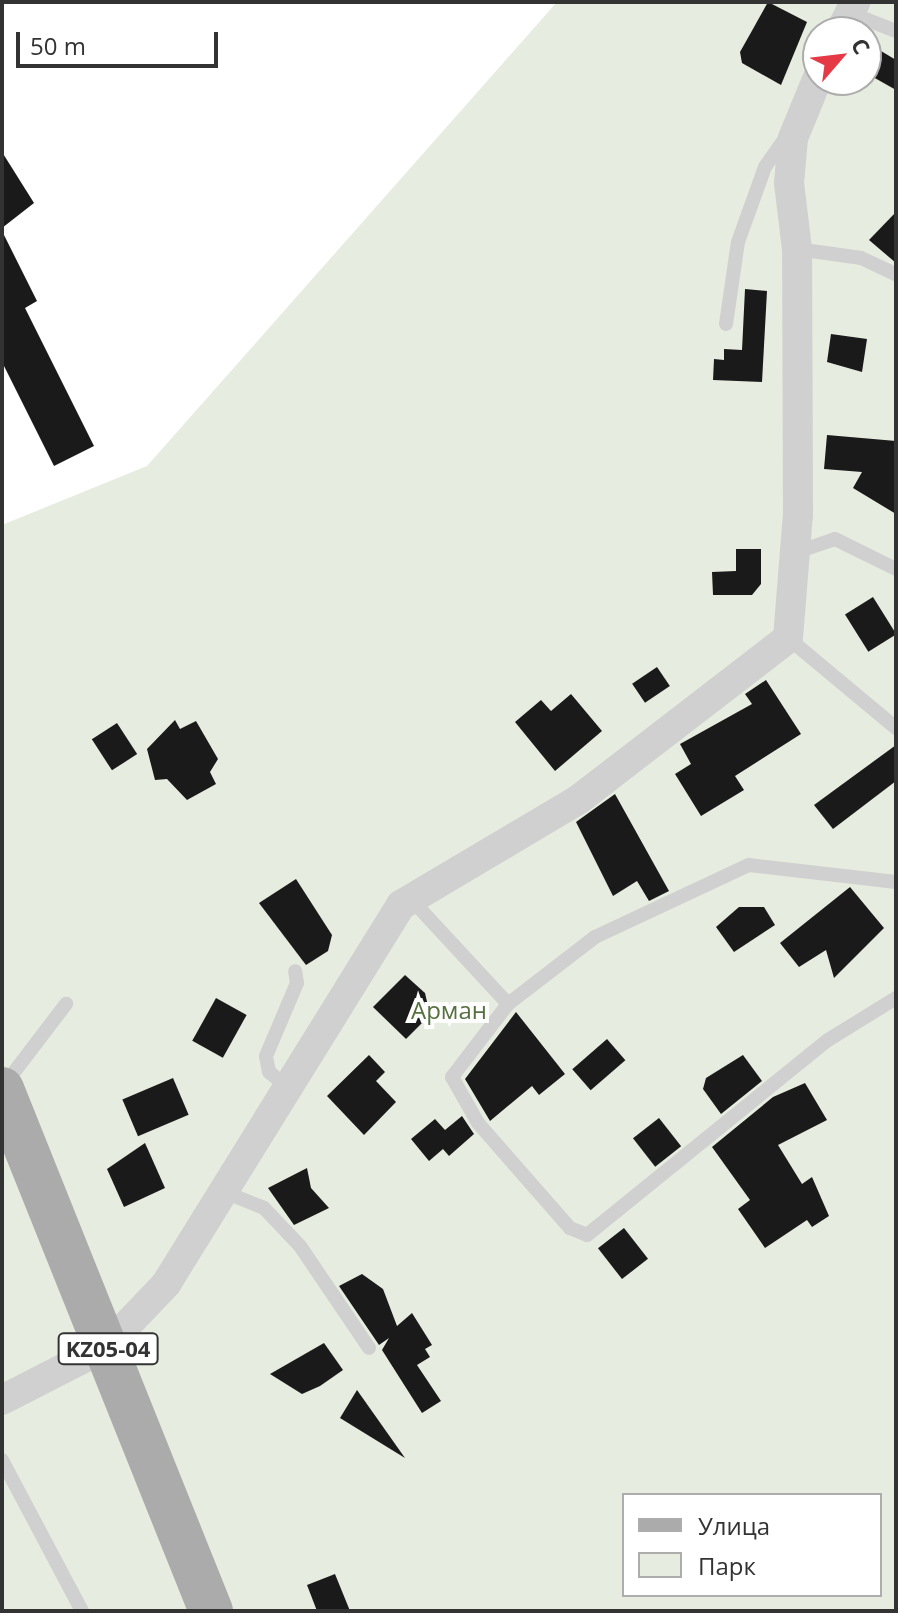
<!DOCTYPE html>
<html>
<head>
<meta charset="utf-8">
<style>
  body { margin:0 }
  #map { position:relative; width:898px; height:1613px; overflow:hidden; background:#fff; font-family:"Open Sans",sans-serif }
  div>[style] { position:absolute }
  .green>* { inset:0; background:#e6ecdf }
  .building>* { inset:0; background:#1a1a1a; transform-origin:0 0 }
  .service>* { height:14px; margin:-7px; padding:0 7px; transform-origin:7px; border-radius:7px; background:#d0d0d0 }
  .minor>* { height:30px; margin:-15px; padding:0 15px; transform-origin:15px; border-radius:15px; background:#d0d0d0 }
  .primary>* { height:44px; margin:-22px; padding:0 22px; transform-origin:22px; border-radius:22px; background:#ababab }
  span { translate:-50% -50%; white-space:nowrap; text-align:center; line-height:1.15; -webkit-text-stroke:8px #fff; paint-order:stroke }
  .shield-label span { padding:2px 6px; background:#fff; border:2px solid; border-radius:6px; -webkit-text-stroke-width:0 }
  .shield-label { font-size:22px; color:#333; font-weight:700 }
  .park-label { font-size:24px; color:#56703f }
  .frame { position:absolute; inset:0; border:4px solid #333; pointer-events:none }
  .legend { position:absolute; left:622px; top:1493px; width:260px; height:104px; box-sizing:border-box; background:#fff; border:2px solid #adadad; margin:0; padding:10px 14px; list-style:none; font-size:24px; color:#333 }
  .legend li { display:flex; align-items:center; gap:16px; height:40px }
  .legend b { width:40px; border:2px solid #adadad }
  .north { position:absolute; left:802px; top:16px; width:80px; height:80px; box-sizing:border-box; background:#fff; border:2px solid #adadad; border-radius:50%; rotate:62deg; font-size:22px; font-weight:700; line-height:32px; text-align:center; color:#333 }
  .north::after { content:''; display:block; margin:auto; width:28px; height:36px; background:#e63946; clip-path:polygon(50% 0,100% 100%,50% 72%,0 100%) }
  .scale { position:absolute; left:16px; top:32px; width:202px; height:36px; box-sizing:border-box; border:4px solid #333; border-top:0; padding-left:10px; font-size:24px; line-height:28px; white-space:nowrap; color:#333; -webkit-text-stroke:6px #fff; paint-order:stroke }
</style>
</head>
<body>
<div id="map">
  <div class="green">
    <div style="clip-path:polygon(evenodd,557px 2px,896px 2px,896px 1611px,2px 1611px,2px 525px,147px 466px,557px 2px,818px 32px,866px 32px,866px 80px,818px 80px,818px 32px,557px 2px,624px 1495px,880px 1495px,880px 1595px,624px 1595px,624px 1495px)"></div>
  </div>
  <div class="building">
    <div style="clip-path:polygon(768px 2px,807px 22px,781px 85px,742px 63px,740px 52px)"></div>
    <div style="clip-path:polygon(876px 48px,896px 60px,896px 90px,866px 73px)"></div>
    <div style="clip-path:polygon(2px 152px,34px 203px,2px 228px)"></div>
    <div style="clip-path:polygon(896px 212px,896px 263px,869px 240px)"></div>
    <div style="clip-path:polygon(2px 231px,37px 301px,25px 308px,94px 446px,54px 466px,2px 362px)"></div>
    <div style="clip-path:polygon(745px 289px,767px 291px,762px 382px,713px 380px,714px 359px,724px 360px,724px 349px,742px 350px)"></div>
    <div style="clip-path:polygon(831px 334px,867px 339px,862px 372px,827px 362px)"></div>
    <div style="clip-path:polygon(827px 435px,896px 441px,896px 514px,853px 488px,862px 472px,824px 469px)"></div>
    <div style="clip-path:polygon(736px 549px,761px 549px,761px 584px,752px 595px,713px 595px,712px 572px,736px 571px)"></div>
    <div style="left:873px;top:597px;width:44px;height:33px;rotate:58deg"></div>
    <div style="left:657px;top:667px;width:23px;height:30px;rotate:56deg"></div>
    <div style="clip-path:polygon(766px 680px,801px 734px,735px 776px,744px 790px,701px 816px,675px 774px,691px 764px,680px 744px,752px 704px,745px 694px)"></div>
    <div style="clip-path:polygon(571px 694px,602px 731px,555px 771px,515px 722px,541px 700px,551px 711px)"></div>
    <div style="clip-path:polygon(175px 720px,180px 729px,196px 721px,218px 759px,210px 772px,216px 784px,187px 800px,167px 779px,155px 780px,147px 749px)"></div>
    <div style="left:117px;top:723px;width:37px;height:30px;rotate:57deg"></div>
    <div style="clip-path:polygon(896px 745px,896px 781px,833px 829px,814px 805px)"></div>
    <div style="clip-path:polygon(615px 794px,669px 891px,649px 901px,637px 881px,613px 896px,576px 822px)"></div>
    <div style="clip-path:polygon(296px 879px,332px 935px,328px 951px,306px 965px,259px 903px)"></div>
    <div style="clip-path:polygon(850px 887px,884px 928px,834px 978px,826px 950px,799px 967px,780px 943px)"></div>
    <div style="clip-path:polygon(739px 907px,764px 907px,775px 925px,734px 952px,716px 927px)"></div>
    <div style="clip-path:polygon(405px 975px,425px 993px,430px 1015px,406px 1039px,373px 1007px)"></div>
    <div style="left:216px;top:998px;width:35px;height:49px;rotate:29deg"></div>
    <div style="clip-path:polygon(516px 1012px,565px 1074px,539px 1095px,532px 1086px,490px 1121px,465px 1079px)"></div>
    <div style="left:607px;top:1039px;width:28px;height:46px;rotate:49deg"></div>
    <div style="clip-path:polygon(369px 1055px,385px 1072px,376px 1081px,396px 1102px,364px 1135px,327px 1096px)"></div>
    <div style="clip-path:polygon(743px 1055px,762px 1081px,721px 1114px,703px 1089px,706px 1078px)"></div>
    <div style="left:173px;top:1078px;width:40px;height:55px;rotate:67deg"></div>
    <div style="clip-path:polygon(805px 1083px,827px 1120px,778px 1145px,802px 1184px,812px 1177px,829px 1216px,812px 1227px,807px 1220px,765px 1248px,738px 1209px,750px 1200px,712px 1147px,773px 1097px)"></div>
    <div style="clip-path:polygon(462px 1116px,474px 1134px,449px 1156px,443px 1149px,429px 1161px,411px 1139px,435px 1119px,445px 1130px)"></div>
    <div style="left:659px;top:1118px;width:36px;height:33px;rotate:52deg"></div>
    <div style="clip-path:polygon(145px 1143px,165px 1188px,124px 1207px,107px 1169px)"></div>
    <div style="clip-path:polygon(307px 1168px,311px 1188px,329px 1208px,294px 1225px,268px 1188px)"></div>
    <div style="left:624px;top:1228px;width:39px;height:33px;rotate:52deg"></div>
    <div style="clip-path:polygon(362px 1274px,383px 1289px,397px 1326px,412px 1313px,432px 1345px,425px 1349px,430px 1357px,417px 1365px,441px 1401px,422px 1413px,382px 1350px,389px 1338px,379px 1345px,339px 1286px)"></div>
    <div style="clip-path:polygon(324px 1343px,343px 1370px,320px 1386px,302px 1394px,270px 1374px)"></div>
    <div style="clip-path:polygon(357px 1390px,405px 1458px,340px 1418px)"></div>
    <div style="clip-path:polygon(335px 1574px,350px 1611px,317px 1611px,307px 1585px)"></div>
  </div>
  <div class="service">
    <div style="left:850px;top:13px;width:49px;rotate:21.4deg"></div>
    <div style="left:797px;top:249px;width:65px;rotate:8deg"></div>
    <div style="left:861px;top:258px;width:38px;rotate:25deg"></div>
    <div style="left:726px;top:324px;width:83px;rotate:-81.7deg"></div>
    <div style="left:738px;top:242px;width:80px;rotate:-70.2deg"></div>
    <div style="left:765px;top:167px;width:40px;rotate:-55.1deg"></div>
    <div style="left:797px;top:552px;width:40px;rotate:-18.9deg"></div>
    <div style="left:835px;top:539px;width:68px;rotate:26.2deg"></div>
    <div style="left:788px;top:638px;width:141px;rotate:39.8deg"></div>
    <div style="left:410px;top:898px;width:144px;rotate:47.2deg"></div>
    <div style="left:508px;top:1004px;width:110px;rotate:-37.6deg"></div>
    <div style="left:595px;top:937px;width:170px;rotate:-25.1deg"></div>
    <div style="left:749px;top:865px;width:148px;rotate:6.6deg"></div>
    <div style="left:508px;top:1004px;width:92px;rotate:127.5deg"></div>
    <div style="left:452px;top:1077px;width:53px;rotate:60.5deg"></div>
    <div style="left:478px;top:1123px;width:140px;rotate:48.8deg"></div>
    <div style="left:570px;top:1228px;width:18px;rotate:22deg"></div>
    <div style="left:587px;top:1235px;width:310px;rotate:-39deg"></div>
    <div style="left:828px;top:1040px;width:80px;rotate:-31.7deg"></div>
    <div style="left:5px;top:1084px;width:101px;rotate:-52.7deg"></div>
    <div style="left:287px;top:1087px;width:23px;rotate:-140deg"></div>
    <div style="left:269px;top:1072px;width:16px;rotate:-101deg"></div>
    <div style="left:266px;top:1056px;width:79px;rotate:-67deg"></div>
    <div style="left:297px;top:983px;width:12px;rotate:-99deg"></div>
    <div style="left:222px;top:1191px;width:45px;rotate:22deg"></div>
    <div style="left:264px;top:1208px;width:52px;rotate:46.5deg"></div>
    <div style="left:300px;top:1246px;width:123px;rotate:55.9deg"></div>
    <div style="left:2px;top:1460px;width:171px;rotate:62.1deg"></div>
  </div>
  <div class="minor">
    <div style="left:840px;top:32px;width:34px;rotate:-63deg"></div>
    <div style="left:2px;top:1400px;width:118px;rotate:-27.2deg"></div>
    <div style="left:107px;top:1346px;width:86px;rotate:-46.4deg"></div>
    <div style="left:166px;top:1284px;width:446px;rotate:-58.2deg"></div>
    <div style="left:401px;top:905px;width:206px;rotate:-30.7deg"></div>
    <div style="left:578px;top:800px;width:265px;rotate:-37.6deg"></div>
    <div style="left:788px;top:638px;width:123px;rotate:-85.4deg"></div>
    <div style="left:798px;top:515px;width:266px;rotate:-90.2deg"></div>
    <div style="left:797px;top:249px;width:66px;rotate:-96.9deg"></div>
    <div style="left:789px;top:183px;width:45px;rotate:-84.9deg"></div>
    <div style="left:793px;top:138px;width:66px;rotate:-67.7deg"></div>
  </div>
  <div class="primary">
    <div style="left:2px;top:1089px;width:562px;rotate:68.18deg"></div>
  </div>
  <div class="shield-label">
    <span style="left:108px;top:1349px">KZ05-04</span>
  </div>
  <div class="park-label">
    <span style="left:449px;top:1010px">Арман</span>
  </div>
  <div class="frame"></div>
  <ul class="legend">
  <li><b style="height:10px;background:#ababab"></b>Улица</li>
  <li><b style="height:22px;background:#e6ecdf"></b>Парк</li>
  </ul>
  <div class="north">С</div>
  <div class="scale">50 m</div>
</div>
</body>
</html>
